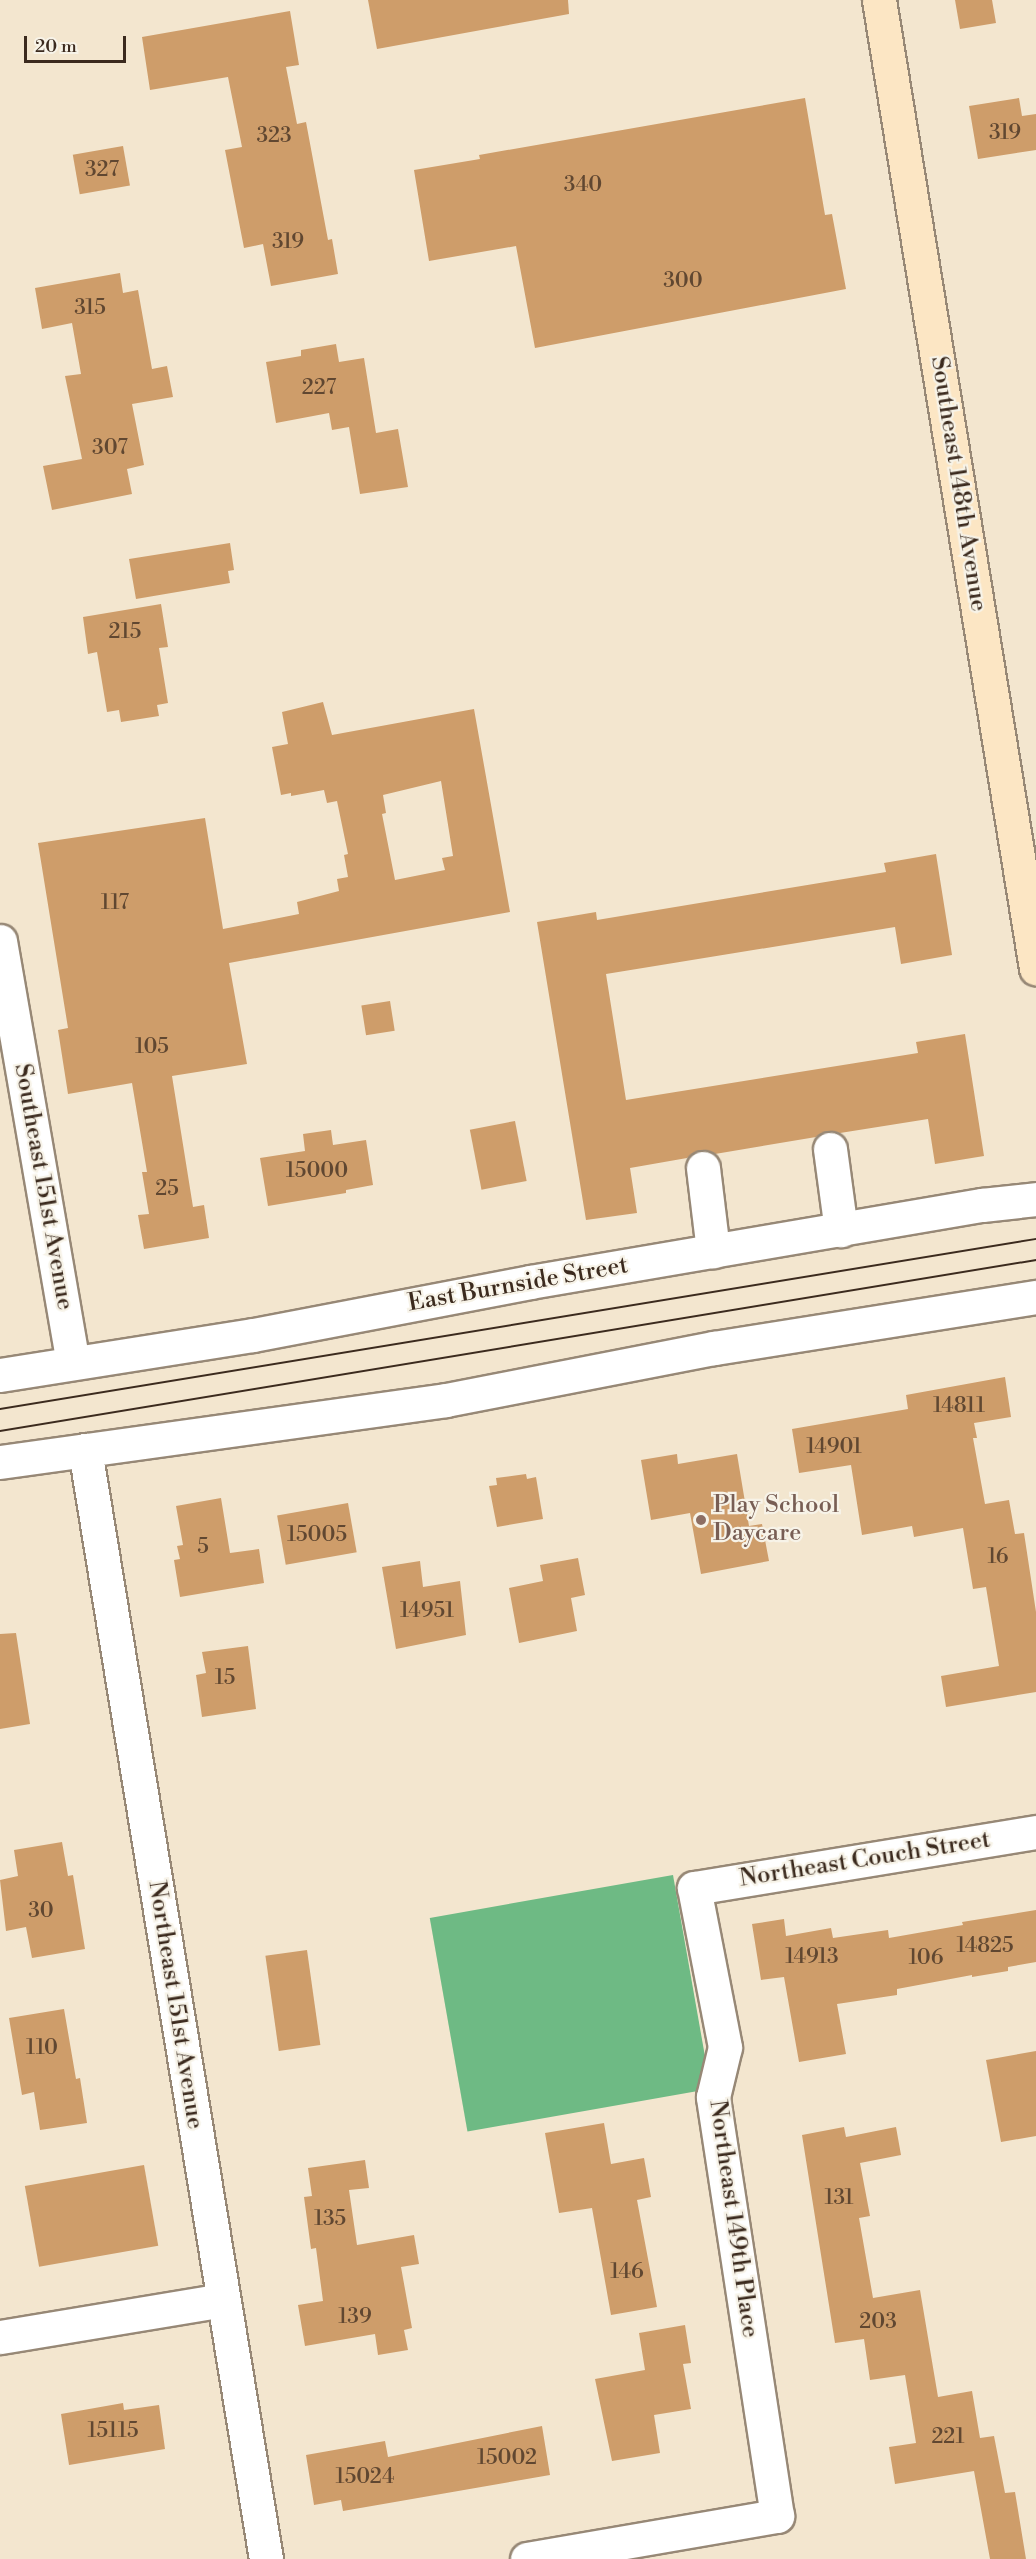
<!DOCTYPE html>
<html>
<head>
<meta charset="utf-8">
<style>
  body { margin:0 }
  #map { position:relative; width:1036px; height:2559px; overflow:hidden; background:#f3e6cf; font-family:"Libre Bodoni",serif }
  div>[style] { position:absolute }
  .forest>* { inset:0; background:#6eba84; transform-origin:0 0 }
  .building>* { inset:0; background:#ce9d6a; transform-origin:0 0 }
  .roads { filter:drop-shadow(2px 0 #978876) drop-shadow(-2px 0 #978876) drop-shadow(0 2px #978876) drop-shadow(0 -2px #978876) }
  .minor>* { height:33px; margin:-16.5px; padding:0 16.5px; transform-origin:16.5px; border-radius:16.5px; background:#fff }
  .tertiary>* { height:33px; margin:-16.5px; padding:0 16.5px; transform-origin:16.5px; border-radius:16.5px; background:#fff }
  .secondary>* { height:33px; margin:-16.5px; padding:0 16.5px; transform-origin:16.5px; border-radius:16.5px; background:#fce6c4 }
  .tram>* { height:1.5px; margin:-0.75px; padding:0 0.75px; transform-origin:0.75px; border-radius:0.75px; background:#3b2a1e }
  .dots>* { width:16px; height:16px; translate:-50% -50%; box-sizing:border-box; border:3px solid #f7f3e8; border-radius:50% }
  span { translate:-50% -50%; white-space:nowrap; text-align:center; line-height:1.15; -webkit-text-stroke:4.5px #f7f3e8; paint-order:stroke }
  .number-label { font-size:21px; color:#604731 }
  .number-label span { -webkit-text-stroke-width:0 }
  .street-label { font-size:24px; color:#3b2a1e }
  .education-label { font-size:24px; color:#785e54 }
  .left { translate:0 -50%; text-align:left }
  .scale { position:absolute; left:24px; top:36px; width:102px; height:27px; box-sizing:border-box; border:3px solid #3b2a1e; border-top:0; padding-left:8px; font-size:18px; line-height:21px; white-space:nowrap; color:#3b2a1e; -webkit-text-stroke:4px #f7f3e8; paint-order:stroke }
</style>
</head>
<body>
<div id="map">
  <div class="forest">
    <div style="left:673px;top:1875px;width:217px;height:247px;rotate:80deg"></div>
  </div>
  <div class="building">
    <div style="clip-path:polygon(368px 0,568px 0,569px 14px,377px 49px)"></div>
    <div style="clip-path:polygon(955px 0,992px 0,996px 23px,960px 29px)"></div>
    <div style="clip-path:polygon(290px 11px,299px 65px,286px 67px,297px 124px,306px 122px,328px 240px,332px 239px,338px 274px,271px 286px,263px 244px,244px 248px,225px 150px,242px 147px,228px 77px,150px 90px,142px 37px)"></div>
    <div style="clip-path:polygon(805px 98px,825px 215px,832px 214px,846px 289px,535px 348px,516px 246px,429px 261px,414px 170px,480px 159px,479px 155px)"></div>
    <div style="clip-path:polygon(1019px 98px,1022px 116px,1036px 114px,1036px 150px,978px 159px,969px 106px)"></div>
    <div style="left:123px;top:146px;width:40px;height:51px;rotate:80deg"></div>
    <div style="clip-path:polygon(120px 273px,123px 293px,138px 290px,152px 369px,167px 366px,173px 397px,132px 404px,144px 465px,127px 469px,132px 494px,52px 510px,43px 466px,82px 459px,65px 376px,81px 374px,72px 323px,42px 329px,35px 288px)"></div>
    <div style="clip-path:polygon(336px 344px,339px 362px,364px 358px,376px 433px,398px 429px,408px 487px,360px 494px,349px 427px,332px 430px,329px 413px,276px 423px,266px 362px,301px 356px,301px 350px)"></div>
    <div style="clip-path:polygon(230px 543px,234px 570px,228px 571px,230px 583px,136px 599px,129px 559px)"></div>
    <div style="clip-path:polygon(161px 604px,168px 647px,159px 648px,168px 703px,157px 705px,159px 716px,121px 722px,119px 710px,107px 712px,97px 652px,88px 654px,83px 617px)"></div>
    <div style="clip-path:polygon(evenodd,323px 702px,332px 735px,474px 709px,510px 912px,229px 963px,247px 1064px,172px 1076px,193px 1207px,204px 1205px,209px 1238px,144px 1249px,138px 1215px,149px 1214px,142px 1172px,147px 1172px,132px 1083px,68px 1094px,58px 1030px,68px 1028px,38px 843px,205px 818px,223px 929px,299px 914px,297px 902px,339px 891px,337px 879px,348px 877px,344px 855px,348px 854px,337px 801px,327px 803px,324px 790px,291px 796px,291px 793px,281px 795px,272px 747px,288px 744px,282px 712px,323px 702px,441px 781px,453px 856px,442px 858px,445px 870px,395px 880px,382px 814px,386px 813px,383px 795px,441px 781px)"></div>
    <div style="clip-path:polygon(936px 854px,952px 955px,901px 964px,895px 927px,606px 974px,626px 1100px,918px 1053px,916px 1042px,965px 1034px,984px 1156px,935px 1164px,928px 1119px,840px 1133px,827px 1131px,816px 1137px,715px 1154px,700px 1150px,687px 1158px,630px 1168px,637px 1213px,586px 1220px,537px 922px,596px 912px,597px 920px,886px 872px,884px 863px)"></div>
    <div style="left:390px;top:1001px;width:30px;height:29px;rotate:81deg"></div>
    <div style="left:515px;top:1121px;width:61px;height:46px;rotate:79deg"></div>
    <div style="clip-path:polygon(331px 1130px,333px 1145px,366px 1140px,373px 1185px,346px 1190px,346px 1193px,268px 1206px,260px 1158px,305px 1151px,303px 1134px)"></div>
    <div style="clip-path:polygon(1005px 1377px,1011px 1417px,974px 1423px,977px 1438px,973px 1438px,985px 1504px,1009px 1500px,1015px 1534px,1024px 1533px,1036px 1612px,1036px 1692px,946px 1707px,941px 1676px,999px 1666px,986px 1587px,973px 1589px,963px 1528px,914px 1537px,912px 1526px,862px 1535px,851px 1465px,799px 1473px,792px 1429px,908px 1409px,906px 1395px)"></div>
    <div style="clip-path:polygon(677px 1454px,678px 1464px,737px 1454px,749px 1526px,762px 1524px,769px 1561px,701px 1574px,690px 1513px,651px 1520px,641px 1460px)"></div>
    <div style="clip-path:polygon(526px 1474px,527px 1479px,536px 1477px,543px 1519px,497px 1527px,489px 1486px,497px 1485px,496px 1478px)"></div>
    <div style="clip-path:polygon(221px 1498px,230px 1553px,259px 1549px,264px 1583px,180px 1597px,174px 1560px,180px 1559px,177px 1546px,183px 1545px,176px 1506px)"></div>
    <div style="left:348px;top:1503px;width:50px;height:72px;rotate:80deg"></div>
    <div style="clip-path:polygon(578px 1558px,585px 1595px,571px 1598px,577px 1631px,519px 1643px,509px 1588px,543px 1581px,540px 1565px)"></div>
    <div style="clip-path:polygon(420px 1561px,423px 1587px,460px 1581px,466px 1635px,396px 1649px,382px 1567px)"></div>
    <div style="clip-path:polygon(16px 1633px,30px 1724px,0 1729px,0 1634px)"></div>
    <div style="clip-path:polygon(248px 1646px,256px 1709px,202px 1717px,196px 1675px,206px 1673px,202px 1652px)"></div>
    <div style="clip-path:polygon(62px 1842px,68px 1876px,73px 1875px,85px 1949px,32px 1958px,26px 1927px,6px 1931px,0 1880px,18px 1876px,14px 1850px)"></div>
    <div style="clip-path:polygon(1036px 1910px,1036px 1962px,1008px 1967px,1008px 1971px,972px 1977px,972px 1975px,897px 1989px,897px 1995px,837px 2004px,846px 2054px,799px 2062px,784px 1977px,761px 1980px,752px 1924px,784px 1919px,786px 1936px,831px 1928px,833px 1938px,888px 1930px,889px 1938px,963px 1925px,962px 1922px)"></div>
    <div style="left:307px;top:1950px;width:96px;height:42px;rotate:82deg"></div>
    <div style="clip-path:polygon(64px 2009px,76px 2079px,80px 2078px,87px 2123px,40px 2130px,34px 2092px,22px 2095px,9px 2018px)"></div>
    <div style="clip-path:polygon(1036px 2051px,1036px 2136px,1001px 2142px,986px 2060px)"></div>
    <div style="clip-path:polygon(604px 2123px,611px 2164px,644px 2158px,651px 2197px,637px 2200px,657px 2307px,611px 2315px,592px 2208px,559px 2213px,545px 2133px)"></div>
    <div style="clip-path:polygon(844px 2127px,846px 2137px,896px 2127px,901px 2155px,860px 2163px,870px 2216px,859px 2218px,873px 2298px,920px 2290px,938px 2397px,972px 2391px,980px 2438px,994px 2436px,1005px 2493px,1015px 2492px,1026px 2559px,990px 2559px,974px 2471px,895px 2484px,889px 2447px,916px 2443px,905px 2375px,870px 2380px,864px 2339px,835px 2343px,802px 2135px)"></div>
    <div style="clip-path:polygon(365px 2160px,369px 2188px,349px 2190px,357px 2245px,414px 2235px,419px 2264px,401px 2267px,412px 2328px,404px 2330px,408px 2350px,378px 2355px,375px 2334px,305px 2346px,298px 2305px,323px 2301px,316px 2248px,311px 2249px,304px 2197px,312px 2196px,308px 2168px)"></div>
    <div style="left:144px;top:2165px;width:82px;height:121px;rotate:80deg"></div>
    <div style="clip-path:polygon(685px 2325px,691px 2363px,683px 2364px,691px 2409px,654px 2415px,660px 2453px,612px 2461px,595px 2379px,645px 2370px,639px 2333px)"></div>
    <div style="clip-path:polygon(123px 2403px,124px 2410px,159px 2405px,165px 2449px,69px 2465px,61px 2414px)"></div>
    <div style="clip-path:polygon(542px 2426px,550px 2475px,343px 2511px,341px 2500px,314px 2505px,306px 2455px,385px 2441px,388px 2457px)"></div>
  </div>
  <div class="roads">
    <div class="minor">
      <div style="left:0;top:941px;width:427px;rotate:80.2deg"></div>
      <div style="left:830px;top:1149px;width:82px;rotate:82.3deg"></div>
      <div style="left:703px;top:1168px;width:84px;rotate:83.1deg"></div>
      <div style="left:85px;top:1450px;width:1124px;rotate:80.73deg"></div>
      <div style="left:0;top:2337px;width:226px;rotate:-9.4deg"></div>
      <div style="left:527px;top:2559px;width:254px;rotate:-9.8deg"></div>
      <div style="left:777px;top:2516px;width:424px;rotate:-98.7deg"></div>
      <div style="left:713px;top:2097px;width:51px;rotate:-76.5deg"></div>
      <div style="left:725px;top:2047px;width:162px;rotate:-101deg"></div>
      <div style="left:694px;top:1888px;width:347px;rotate:-9.3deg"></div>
    </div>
    <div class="tertiary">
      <div style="left:0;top:1375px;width:256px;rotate:-9deg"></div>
      <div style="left:253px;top:1335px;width:282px;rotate:-10.8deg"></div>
      <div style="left:530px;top:1282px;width:459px;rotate:-9.7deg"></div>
      <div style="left:982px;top:1205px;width:54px;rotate:-6.3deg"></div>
      <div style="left:0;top:1462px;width:450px;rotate:-7.9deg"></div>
      <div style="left:446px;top:1400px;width:273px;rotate:-11deg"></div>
      <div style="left:714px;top:1348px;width:326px;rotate:-9deg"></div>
    </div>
    <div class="secondary">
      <div style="left:879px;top:0;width:981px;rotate:80.79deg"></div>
    </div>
  </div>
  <div class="tram">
    <div style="left:0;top:1409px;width:1050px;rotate:-9.32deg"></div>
    <div style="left:0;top:1431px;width:1050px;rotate:-9.37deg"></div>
  </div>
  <div class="dots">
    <div style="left:701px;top:1520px;background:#8d6e63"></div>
  </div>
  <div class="number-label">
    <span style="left:1005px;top:133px">319</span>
    <span style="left:274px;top:136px">323</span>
    <span style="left:102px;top:170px">327</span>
    <span style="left:583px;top:185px">340</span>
    <span style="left:288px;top:242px">319</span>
    <span style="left:683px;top:281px">300</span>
    <span style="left:90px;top:308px">315</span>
    <span style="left:319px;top:388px">227</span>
    <span style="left:110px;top:448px">307</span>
    <span style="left:125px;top:632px">215</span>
    <span style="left:115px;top:903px">117</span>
    <span style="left:152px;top:1047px">105</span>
    <span style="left:317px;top:1171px">15000</span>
    <span style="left:167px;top:1189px">25</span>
    <span style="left:959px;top:1406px">14811</span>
    <span style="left:834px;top:1447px">14901</span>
    <span style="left:317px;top:1535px">15005</span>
    <span style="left:203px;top:1547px">5</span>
    <span style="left:998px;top:1557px">16</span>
    <span style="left:427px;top:1611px">14951</span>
    <span style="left:225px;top:1678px">15</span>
    <span style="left:41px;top:1911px">30</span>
    <span style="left:985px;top:1946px">14825</span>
    <span style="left:812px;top:1957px">14913</span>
    <span style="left:926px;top:1958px">106</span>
    <span style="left:42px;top:2048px">110</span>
    <span style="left:839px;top:2198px">131</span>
    <span style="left:330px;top:2219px">135</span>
    <span style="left:627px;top:2272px">146</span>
    <span style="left:355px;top:2317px">139</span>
    <span style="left:878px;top:2322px">203</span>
    <span style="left:113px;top:2431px">15115</span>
    <span style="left:948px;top:2437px">221</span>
    <span style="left:507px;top:2458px">15002</span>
    <span style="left:365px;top:2477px">15024</span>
  </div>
  <div class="street-label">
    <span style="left:958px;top:484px;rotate:81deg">Southeast 148th Avenue</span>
    <span style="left:43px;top:1187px;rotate:80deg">Southeast 151st Avenue</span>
    <span style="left:518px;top:1285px;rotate:-10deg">East Burnside Street</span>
    <span style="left:865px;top:1860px;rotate:-9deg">Northeast Couch Street</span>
    <span style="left:175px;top:2005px;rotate:81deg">Northeast 151st Avenue</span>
    <span style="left:733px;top:2219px;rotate:82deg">Northeast 149th Place</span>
  </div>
  <div class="education-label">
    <span class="left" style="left:713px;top:1520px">Play School<br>Daycare</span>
  </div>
  <div class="scale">20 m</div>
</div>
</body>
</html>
